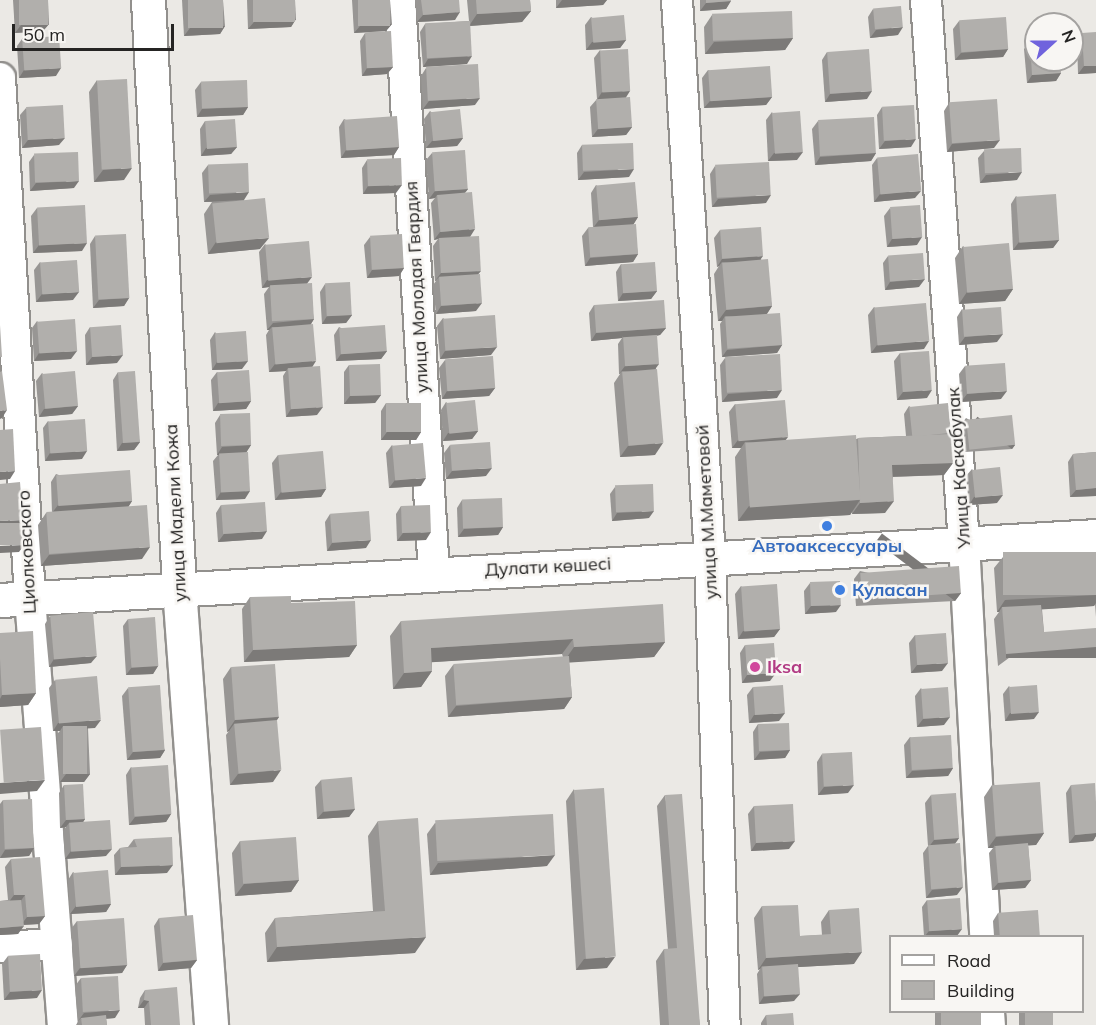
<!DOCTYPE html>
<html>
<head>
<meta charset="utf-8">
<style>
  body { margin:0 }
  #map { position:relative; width:1096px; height:1025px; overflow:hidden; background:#ebe9e5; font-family:Mulish,sans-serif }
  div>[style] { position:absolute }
  .roads { filter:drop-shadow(2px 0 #92908d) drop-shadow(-2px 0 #92908d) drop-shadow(0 2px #92908d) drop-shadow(0 -2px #92908d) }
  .minor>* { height:30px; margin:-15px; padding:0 15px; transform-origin:15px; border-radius:15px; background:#fff }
  .major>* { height:33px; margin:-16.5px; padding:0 16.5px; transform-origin:16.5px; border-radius:16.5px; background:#fff }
  .wall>* { inset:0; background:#989694; transform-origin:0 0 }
  .shaded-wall>* { inset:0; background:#7c7a78; transform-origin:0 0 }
  .building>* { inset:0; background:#b1afac; transform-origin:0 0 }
  .dots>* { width:16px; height:16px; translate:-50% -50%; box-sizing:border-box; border:3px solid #f8f6f3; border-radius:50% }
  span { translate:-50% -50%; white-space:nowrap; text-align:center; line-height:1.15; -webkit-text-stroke:5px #f8f6f3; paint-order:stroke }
  .street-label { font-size:18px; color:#252423 }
  .shop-label { font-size:18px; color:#366cbe; font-weight:700 }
  .left { translate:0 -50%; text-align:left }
  .hotel-label { font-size:18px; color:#b23c85; font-weight:700 }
  .legend { position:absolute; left:889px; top:935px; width:195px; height:78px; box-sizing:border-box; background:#f8f6f3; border:2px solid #a4a2a0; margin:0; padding:8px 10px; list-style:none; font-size:18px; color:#252423 }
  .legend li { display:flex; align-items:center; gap:12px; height:30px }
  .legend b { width:30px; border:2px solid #a4a2a0 }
  .north { position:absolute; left:1024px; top:12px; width:60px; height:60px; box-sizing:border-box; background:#f8f6f3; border:2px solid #a4a2a0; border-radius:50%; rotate:69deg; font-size:16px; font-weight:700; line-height:24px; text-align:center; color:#252423 }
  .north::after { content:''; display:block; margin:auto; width:21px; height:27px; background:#7063dd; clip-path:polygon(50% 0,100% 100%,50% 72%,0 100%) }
  .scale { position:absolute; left:12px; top:24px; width:162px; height:27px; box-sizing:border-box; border:3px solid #252423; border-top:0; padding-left:8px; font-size:18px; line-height:21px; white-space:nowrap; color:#252423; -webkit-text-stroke:4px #f8f6f3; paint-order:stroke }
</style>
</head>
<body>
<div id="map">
  <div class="roads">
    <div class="minor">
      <div style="left:400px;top:0;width:575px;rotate:86.61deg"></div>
      <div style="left:677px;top:0;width:559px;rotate:86.62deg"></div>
      <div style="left:710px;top:558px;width:467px;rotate:88.2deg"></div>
      <div style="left:926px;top:0;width:544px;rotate:86deg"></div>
      <div style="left:964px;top:543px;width:394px;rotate:86.9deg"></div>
      <div style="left:0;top:78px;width:521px;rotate:86.7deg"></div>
      <div style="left:30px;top:598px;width:428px;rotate:85.6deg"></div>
      <div style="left:0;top:947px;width:57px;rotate:-3deg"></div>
      <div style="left:989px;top:1012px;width:13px;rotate:86deg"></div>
    </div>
    <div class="major">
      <div style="left:148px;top:0;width:589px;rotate:86.98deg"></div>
      <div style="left:179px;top:588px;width:438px;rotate:85.8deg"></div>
      <div style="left:0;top:600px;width:1098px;rotate:-3.34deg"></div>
    </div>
  </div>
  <div class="wall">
    <div style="clip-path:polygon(13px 0,48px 0,49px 24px,43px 31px,15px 33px)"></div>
    <div style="clip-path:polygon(182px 0,223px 0,225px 26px,220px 34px,184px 36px)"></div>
    <div style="clip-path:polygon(247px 0,295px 0,296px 19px,291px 27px,248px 29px)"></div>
    <div style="clip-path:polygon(352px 0,390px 0,392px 24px,386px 31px,354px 33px)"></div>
    <div style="clip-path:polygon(415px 0,459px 0,455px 20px,417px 22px)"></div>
    <div style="clip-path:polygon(467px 0,530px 0,531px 11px,522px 22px,470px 26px,467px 64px,423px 67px,420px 32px,425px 24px,469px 21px)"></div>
    <div style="clip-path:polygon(556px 0,607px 0,603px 5px,556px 8px)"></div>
    <div style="clip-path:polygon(700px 0,731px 0,726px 9px,700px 11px)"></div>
    <div style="clip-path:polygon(873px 9px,898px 35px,870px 38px,868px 17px)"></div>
    <div style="clip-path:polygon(712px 15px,793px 38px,785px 50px,705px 54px,704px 27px)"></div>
    <div style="clip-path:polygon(591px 17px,626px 40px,620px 48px,586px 50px,585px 25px)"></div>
    <div style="clip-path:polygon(959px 21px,1008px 49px,1003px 57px,955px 60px,953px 29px)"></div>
    <div style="clip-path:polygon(365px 33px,393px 67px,387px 74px,362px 76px,360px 41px)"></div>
    <div style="clip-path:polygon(1082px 33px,1096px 73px,1078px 74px,1077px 41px)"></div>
    <div style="clip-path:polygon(22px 39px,56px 76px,19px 78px,17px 46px)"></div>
    <div style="clip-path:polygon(1030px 41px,1061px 73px,1056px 81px,1027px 83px,1024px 49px)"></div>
    <div style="clip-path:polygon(600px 50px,626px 98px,632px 127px,626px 135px,592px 137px,590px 107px,597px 99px,594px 58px)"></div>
    <div style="clip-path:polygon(827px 52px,867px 99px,825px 102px,822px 60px)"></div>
    <div style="clip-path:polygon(426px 68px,475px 105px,423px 109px,421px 76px)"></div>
    <div style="clip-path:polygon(708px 70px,772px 97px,766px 105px,704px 108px,702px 78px)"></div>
    <div style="clip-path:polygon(97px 80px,124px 180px,94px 182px,89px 92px)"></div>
    <div style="clip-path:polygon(201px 82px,248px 107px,243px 115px,197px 117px,195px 90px)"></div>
    <div style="clip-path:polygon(949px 103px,994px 148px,947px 152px,944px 111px)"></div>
    <div style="clip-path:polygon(882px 107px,911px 147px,879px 149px,877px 115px)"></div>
    <div style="clip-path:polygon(26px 108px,59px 145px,22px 148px,20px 115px)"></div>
    <div style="clip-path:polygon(430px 111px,463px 138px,457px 146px,426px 148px,424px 119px)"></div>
    <div style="clip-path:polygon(772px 112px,797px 160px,768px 161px,766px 120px)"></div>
    <div style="clip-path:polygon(344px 119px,399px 147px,394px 155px,341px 158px,339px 127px)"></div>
    <div style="clip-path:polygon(205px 121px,237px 147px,231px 154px,201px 156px,200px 129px)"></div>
    <div style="clip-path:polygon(818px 121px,876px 153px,871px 161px,815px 165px,812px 129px)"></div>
    <div style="clip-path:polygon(582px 145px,629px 177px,578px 180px,577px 153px)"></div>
    <div style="clip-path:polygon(984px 151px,1017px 180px,980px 183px,978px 158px)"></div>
    <div style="clip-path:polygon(432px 153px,468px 189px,465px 193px,470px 236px,478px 274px,476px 311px,436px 314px,433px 285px,436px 281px,435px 281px,433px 246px,438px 239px,434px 240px,431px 203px,435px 198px,429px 199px,426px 160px)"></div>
    <div style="clip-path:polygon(34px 155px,74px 188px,30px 191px,29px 162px)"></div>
    <div style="clip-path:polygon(877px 158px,915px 198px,874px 202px,872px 165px)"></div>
    <div style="clip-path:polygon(367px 160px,396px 193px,363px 194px,362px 168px)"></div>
    <div style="clip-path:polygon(208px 165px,244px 200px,260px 249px,208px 254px,204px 214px,212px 202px,221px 202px,204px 202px,202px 173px)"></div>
    <div style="clip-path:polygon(715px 166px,766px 203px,712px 207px,710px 174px)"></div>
    <div style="clip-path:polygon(596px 185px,638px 217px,633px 225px,638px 254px,633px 262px,585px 266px,582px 236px,588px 228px,593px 227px,591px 193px)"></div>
    <div style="clip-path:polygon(1016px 196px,1059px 240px,1053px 248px,1013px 250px,1011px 204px)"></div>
    <div style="clip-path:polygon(37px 208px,82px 251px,33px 253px,31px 216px)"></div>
    <div style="clip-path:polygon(890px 208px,917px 245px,887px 247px,884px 216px)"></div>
    <div style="clip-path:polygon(720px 230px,761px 259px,772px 306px,767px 314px,782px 345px,777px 353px,722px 357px,720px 324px,722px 321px,718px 321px,714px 274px,719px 266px,717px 267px,714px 238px)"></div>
    <div style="clip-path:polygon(95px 236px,129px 298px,124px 306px,93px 308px,90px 244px)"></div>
    <div style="clip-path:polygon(370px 237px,404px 268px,399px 276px,367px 278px,364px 245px)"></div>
    <div style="clip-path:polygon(265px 244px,307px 283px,314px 319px,311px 324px,312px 366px,317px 415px,286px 417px,283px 376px,286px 371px,269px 372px,266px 335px,269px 330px,267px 330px,264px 294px,269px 287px,262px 288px,259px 252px)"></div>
    <div style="clip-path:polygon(963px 246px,1013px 289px,1005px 301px,959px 304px,955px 258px)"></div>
    <div style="clip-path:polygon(888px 256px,919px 287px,885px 290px,883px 263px)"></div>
    <div style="clip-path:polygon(40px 262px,73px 300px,36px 302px,34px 270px)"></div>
    <div style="clip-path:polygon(621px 264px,657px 291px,651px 299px,618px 301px,616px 272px)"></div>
    <div style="clip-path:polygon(325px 284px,352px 315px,346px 323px,322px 324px,320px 292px)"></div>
    <div style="clip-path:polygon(594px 305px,666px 328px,660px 335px,657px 336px,656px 369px,655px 455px,620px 457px,614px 383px,620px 374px,619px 374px,618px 344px,622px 338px,591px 341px,589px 313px)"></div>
    <div style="clip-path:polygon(874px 307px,924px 349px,871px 353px,868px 315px)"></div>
    <div style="clip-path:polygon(962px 309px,997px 342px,959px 345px,957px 317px)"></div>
    <div style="clip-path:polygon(443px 318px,491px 355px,440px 359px,437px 326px)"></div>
    <div style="clip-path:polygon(37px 321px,71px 359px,34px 361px,32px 328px)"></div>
    <div style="clip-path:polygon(90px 327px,117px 363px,86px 365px,85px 335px)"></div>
    <div style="clip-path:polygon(339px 327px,387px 351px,381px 359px,336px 361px,334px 335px)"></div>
    <div style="clip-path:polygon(215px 332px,242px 369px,212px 370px,210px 340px)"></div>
    <div style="clip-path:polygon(900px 353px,927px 398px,897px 400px,894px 361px)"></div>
    <div style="clip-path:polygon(725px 358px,777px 398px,722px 402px,720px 365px)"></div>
    <div style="clip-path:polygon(445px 360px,495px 388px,489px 396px,442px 399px,439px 368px)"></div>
    <div style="clip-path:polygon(349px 365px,381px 395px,375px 403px,344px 404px,344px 372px)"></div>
    <div style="clip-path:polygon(965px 366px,1001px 399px,961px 402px,959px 374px)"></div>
    <div style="clip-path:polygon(118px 372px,140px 442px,134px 450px,117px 451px,113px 380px)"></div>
    <div style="clip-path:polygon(217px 372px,251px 401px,246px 409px,213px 411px,211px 380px)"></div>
    <div style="clip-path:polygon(42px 373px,78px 406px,72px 414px,39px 417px,36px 381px)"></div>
    <div style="clip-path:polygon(446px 402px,478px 431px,472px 439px,443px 441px,441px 410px)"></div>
    <div style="clip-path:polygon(386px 403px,421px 432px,416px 440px,381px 440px,381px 411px)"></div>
    <div style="clip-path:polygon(735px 404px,786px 440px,857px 439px,858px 438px,906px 436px,904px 414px,909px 406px,950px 434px,953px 463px,944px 475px,893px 477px,885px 513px,852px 514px,852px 512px,850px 515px,738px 521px,735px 457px,741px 448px,732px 448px,729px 412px)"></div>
    <div style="clip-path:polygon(220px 415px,251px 445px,246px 452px,245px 499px,216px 500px,213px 461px,218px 455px,217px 455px,215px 423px)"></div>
    <div style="clip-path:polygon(966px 418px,1015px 445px,1012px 449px,965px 452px,963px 422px)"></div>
    <div style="clip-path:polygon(48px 421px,82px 459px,45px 461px,43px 428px)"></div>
    <div style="clip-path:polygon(392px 445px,421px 486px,389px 488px,386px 453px)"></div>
    <div style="clip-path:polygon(450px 445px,486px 476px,446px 479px,444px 453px)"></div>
    <div style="clip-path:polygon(1096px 452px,1096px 496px,1070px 497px,1068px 462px,1073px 454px)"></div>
    <div style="clip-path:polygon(278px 455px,326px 489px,321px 497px,275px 500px,272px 463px)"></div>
    <div style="clip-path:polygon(972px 469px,997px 503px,969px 505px,966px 476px)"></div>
    <div style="clip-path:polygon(56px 474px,132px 501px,128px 507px,142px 559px,41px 566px,38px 525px,46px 513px,52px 513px,51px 482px)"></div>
    <div style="clip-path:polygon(615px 487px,649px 518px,612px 521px,610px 494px)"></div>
    <div style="clip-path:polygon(462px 500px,503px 527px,498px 535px,458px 537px,457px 508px)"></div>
    <div style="clip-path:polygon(221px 505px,262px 539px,218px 542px,216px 513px)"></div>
    <div style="clip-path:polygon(401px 506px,426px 540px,397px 541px,396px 514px)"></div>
    <div style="clip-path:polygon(330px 514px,366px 548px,327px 551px,325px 522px)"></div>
    <div style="clip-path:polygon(1096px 552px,1096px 617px,1095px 604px,1094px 606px,1042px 609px,1044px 632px,998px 666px,994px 619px,999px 612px,997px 612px,994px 568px,1003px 557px)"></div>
    <div style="clip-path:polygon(860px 571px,961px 593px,955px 601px,856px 606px,854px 579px)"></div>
    <div style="clip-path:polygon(810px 583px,836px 612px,805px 614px,804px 591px)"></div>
    <div style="clip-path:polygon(741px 586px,780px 629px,774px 637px,738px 639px,735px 594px)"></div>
    <div style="clip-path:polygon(250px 597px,291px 603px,357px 645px,349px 657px,244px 662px,242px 609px)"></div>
    <div style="clip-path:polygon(50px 616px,91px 663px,49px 667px,45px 624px)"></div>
    <div style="clip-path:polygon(128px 619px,158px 666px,153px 674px,126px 675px,123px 626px)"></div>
    <div style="clip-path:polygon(401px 621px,665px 642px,654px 657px,569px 662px,572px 697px,564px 709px,448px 717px,445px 676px,453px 665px,563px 657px,562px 654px,432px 662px,432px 671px,421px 687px,393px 689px,390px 636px)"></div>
    <div style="clip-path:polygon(0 633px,36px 693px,28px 705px,0 707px)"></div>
    <div style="clip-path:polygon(915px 635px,942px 671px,911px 673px,909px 643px)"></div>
    <div style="clip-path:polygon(745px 645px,770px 681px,742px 683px,740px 653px)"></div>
    <div style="clip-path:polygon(231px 667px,279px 717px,277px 720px,273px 782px,230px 785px,226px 735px,229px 731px,227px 732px,223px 679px)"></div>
    <div style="clip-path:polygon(55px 680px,95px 728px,88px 728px,90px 774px,84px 782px,60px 782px,57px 734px,60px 731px,53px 731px,49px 688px)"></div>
    <div style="clip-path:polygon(1009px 686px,1034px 719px,1005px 721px,1003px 694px)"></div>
    <div style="clip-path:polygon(753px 687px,779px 721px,749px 723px,747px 695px)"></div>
    <div style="clip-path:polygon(128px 688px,165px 750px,160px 758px,127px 760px,122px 696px)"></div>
    <div style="clip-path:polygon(921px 688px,944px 725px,917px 727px,915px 696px)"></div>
    <div style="clip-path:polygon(758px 724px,790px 750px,785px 758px,754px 760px,753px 732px)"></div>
    <div style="clip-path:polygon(910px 737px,953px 768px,948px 776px,906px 778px,904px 745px)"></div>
    <div style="clip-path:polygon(822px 754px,848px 793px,818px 795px,817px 762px)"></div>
    <div style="clip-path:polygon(131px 767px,171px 814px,166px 822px,129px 825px,126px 775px)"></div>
    <div style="clip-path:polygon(321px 780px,355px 809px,349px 817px,317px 819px,315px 787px)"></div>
    <div style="clip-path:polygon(64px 785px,85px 819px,83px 822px,106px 856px,65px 859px,63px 831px,66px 827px,60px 828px,59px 793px)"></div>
    <div style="clip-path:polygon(992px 785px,1044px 833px,1036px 845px,1028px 845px,1031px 880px,1025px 888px,992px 890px,989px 853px,993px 848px,988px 848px,984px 797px)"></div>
    <div style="clip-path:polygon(1071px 785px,1096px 802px,1096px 836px,1093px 841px,1069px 843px,1066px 793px)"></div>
    <div style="clip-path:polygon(574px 789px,607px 968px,576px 970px,566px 801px)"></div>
    <div style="clip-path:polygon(665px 795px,700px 1025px,660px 1025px,656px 961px,664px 949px,668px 949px,657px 806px)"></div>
    <div style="clip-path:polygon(931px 795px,959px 838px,955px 844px,957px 895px,926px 898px,923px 853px,928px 846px,925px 803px)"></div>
    <div style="clip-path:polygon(3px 800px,34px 848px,29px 856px,0 858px,0 804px)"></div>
    <div style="clip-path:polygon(754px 806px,789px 849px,751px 851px,748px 814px)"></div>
    <div style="clip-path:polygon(378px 821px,415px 953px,267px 962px,265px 933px,275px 918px,373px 911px,368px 836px)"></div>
    <div style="clip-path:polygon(435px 823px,547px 866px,430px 875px,427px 834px)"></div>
    <div style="clip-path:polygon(134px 839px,167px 873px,115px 875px,114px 855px,120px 848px,128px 847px)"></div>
    <div style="clip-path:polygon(240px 841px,299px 880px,291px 892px,235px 896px,232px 853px)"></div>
    <div style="clip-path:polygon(11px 859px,45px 916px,39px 924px,23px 925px,18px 934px,0 935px,0 901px,8px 900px,5px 867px)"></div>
    <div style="clip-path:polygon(73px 872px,111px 904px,106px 912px,70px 914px,68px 880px)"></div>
    <div style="clip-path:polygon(927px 900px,957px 936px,924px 936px,922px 907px)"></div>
    <div style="clip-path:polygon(762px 906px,800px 936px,822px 935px,821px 922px,829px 910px,854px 964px,798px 967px,794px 1001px,759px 1004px,757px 974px,760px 969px,758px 970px,754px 918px)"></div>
    <div style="clip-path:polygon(998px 913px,1040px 936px,994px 936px,993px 921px)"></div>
    <div style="clip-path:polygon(159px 918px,197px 960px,191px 968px,158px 971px,154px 926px)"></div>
    <div style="clip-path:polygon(77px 921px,127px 965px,122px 973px,74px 976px,71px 929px)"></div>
    <div style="clip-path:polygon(8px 956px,37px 998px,4px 1000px,2px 964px)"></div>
    <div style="clip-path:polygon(81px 978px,115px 1018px,106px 1019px,107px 1025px,76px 1025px,79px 1020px,78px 1021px,75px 986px)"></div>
    <div style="clip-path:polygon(145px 990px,180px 1025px,145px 1025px,144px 1008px,138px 1008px,140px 998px)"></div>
    <div style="left:935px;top:1011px;width:46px;height:14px"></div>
    <div style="left:1019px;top:1011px;width:34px;height:14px"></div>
    <div style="clip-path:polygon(766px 1015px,794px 1025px,761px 1025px,761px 1023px)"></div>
  </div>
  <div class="shaded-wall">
    <div style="clip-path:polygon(562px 0,607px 0,603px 5px,556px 8px)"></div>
    <div style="clip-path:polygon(731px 1px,726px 9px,700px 11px,706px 3px)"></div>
    <div style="clip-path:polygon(531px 11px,522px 22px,469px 26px,477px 14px)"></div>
    <div style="clip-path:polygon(460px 12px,455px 20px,417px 22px,423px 15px)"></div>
    <div style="clip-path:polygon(296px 19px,291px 27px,248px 29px,254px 22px)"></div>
    <div style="clip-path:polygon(49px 24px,43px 31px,15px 33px,21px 25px)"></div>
    <div style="clip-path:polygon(392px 24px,386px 31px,354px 33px,360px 26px)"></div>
    <div style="clip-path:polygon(225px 26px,220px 34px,184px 36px,190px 28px)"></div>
    <div style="clip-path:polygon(903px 27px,898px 35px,870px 38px,876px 30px)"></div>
    <div style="clip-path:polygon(793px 38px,785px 50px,705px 54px,714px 42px)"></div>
    <div style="clip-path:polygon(626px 40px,620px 48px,586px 50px,592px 42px)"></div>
    <div style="clip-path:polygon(1008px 49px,1003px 57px,955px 60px,961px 53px)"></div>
    <div style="clip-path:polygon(472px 56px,467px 64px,423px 67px,428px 59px)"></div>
    <div style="clip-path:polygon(1084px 66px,1096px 66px,1096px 73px,1078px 74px)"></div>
    <div style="clip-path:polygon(393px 67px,387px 74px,362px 76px,367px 68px)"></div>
    <div style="clip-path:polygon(61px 68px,56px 76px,19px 78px,24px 70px)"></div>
    <div style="clip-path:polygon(1061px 73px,1056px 81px,1027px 83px,1032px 75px)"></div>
    <div style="clip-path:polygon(630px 91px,625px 99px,597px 100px,602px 92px)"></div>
    <div style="clip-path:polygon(872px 91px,867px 99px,825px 102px,830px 94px)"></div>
    <div style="clip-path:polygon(772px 97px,766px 105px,704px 108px,710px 101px)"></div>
    <div style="clip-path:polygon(480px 98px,475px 105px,423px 109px,429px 101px)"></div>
    <div style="clip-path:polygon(248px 107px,243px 115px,197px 117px,202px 109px)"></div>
    <div style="clip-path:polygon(632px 127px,626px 135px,592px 137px,598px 129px)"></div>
    <div style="clip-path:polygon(65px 138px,59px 145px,22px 148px,28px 140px)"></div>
    <div style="clip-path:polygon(463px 138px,457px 146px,426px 148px,432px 141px)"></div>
    <div style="clip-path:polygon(916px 139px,911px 147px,879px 149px,885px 141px)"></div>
    <div style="clip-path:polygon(1000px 140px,994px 148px,947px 152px,952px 144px)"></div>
    <div style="clip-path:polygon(237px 147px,231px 154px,201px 156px,206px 148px)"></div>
    <div style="clip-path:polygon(399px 147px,394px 155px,341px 158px,346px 150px)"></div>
    <div style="clip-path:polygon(803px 152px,797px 160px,768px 161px,774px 153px)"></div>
    <div style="clip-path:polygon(876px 153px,871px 161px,815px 165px,820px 157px)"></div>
    <div style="clip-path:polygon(132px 168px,124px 180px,94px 182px,103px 170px)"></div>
    <div style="clip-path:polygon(634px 169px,629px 177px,578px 180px,584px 172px)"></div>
    <div style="clip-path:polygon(1022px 172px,1017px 180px,980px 183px,986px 175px)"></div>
    <div style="clip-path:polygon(79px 181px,74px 188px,30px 191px,36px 183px)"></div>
    <div style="clip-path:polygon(402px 185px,396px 193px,363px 194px,368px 186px)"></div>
    <div style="clip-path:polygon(468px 189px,462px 196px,437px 195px,435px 198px,429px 199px,435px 191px)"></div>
    <div style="clip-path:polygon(921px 191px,915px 198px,874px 202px,880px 194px)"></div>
    <div style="clip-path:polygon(249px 192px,244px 200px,204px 202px,210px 195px)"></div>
    <div style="clip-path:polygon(771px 195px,766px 203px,712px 207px,718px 199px)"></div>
    <div style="clip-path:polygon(638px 217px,633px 225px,593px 228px,599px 220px)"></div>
    <div style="clip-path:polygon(475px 229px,470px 237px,439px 238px,438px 239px,434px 240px,440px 232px)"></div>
    <div style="clip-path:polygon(922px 237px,917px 245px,887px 247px,892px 239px)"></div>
    <div style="clip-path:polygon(269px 238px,260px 249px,208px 254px,216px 242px)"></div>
    <div style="clip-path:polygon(1059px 240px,1053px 248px,1013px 250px,1019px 242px)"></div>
    <div style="clip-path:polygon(87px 243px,82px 251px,33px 253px,39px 245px)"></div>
    <div style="clip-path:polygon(638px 254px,633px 262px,585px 266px,590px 258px)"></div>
    <div style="clip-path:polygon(763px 256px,758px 263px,722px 262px,719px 266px,717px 267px,722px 259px)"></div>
    <div style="clip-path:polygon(404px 268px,399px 276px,367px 278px,372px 270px)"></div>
    <div style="clip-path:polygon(481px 271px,475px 278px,439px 277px,435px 281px,441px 273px)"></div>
    <div style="clip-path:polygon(312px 277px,306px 285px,270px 286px,269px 287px,262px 288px,267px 280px)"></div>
    <div style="clip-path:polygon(925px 279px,919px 287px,885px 290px,890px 282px)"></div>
    <div style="clip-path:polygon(1013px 289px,1005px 301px,959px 304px,967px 292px)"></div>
    <div style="clip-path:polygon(657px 291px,651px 299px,618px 301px,623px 293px)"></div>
    <div style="clip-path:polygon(79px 292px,73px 300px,36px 302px,42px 294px)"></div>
    <div style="clip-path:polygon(129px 298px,124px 306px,93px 308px,99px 300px)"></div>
    <div style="clip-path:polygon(482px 303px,476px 311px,436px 314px,441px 306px)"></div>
    <div style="clip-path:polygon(772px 306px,764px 318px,725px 316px,722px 321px,718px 321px,726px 310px)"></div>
    <div style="clip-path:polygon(352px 315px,346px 323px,322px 324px,327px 316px)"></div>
    <div style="clip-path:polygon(314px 319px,309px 327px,272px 327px,269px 330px,267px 330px,273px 323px)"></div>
    <div style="clip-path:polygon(666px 328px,660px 335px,623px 338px,623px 336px,622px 338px,591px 341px,596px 333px)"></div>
    <div style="clip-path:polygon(1003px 334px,997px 342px,959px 345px,965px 337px)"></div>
    <div style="clip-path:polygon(929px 341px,924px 349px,871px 353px,877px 345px)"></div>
    <div style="clip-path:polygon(782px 345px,777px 353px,722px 357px,727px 350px)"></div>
    <div style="clip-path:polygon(497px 347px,491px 355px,440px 359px,445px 351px)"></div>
    <div style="clip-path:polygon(77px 351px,71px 359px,34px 361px,39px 353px)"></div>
    <div style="clip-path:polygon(387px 351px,381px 359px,336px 361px,341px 354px)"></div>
    <div style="clip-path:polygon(123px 355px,117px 363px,86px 365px,92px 357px)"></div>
    <div style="clip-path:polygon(248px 361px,242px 369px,212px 370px,217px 362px)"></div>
    <div style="clip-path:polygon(316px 361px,311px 369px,288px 368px,286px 371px,269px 372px,275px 364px)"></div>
    <div style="clip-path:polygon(659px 364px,653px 372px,622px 371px,619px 374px,625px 366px)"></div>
    <div style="clip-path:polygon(495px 388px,489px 396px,442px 399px,447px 391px)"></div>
    <div style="clip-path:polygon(782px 390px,777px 398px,722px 402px,728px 394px)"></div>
    <div style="clip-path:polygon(932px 390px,927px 398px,897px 400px,903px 392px)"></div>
    <div style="clip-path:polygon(1007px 391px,1001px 399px,961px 402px,967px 394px)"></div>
    <div style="clip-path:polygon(381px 395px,375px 403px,344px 404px,350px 396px)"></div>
    <div style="clip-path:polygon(251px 401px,246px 409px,213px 411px,218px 403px)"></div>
    <div style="clip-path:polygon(78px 406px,72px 414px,39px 417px,44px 409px)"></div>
    <div style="clip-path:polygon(323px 407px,317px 415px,286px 417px,291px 409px)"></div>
    <div style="clip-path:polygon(7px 410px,2px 418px,0 419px,0 411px)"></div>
    <div style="clip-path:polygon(478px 431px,472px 439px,443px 441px,448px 433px)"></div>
    <div style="clip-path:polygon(387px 432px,421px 432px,416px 440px,381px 440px)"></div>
    <div style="clip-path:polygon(788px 437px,782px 445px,745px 442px,741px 448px,732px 448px,738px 440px)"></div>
    <div style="clip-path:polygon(140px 442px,134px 450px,117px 451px,122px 443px)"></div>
    <div style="clip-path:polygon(663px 443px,655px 455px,620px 457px,628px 446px)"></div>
    <div style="clip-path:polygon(251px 445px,246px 453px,217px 455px,222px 447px)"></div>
    <div style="left:1015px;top:445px;width:5px;height:47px;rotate:127deg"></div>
    <div style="clip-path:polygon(87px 451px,82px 459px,45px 461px,50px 453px)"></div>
    <div style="clip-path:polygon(953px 463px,944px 475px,884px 477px,892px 465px)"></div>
    <div style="clip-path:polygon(492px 468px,486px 476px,446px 479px,452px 471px)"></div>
    <div style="clip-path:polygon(15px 471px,10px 479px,0 480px,0 472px)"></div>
    <div style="clip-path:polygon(426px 478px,421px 486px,389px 488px,395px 480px)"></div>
    <div style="clip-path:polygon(1096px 488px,1096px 496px,1070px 497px,1076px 490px)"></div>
    <div style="clip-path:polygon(326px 489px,321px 497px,275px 500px,281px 492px)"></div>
    <div style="clip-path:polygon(250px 491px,245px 499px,216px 500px,221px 492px)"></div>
    <div style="clip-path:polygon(1003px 495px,997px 503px,969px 505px,974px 497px)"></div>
    <div style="clip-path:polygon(860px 500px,850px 515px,738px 521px,749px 506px)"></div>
    <div style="clip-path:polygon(132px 501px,127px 509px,52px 513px,58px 505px)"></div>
    <div style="clip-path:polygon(894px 501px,885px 513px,852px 514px,860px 503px)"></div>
    <div style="clip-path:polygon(654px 511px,649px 518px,612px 521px,617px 513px)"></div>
    <div style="clip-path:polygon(23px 520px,17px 527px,0 529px,0 521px)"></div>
    <div style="clip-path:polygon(503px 527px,498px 535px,458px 537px,464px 529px)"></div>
    <div style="clip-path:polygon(267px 531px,262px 539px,218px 542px,224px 534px)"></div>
    <div style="clip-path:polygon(431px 532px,426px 540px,397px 541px,403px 533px)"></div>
    <div style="clip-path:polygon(371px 540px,366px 548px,327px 551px,332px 543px)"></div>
    <div style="clip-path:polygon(24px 545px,19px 552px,0 553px,0 546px)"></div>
    <div style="clip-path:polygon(150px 547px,142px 559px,41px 566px,49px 555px)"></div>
    <div style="left:961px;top:593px;width:10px;height:99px;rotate:127deg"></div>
    <div style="clip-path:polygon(1096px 595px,1096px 603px,1094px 606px,1003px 612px,1002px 607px,999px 612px,997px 612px,1005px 600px)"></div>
    <div style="clip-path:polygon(841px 605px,836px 612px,805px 614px,811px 606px)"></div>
    <div style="clip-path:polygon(780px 629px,774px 637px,738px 639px,743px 631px)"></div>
    <div style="clip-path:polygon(573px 639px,562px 654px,420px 663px,431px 648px)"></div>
    <div style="clip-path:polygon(665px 642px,654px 657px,563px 663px,574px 647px)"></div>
    <div style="clip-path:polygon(357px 645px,349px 657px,244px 662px,253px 650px)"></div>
    <div style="left:1096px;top:647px;width:11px;height:90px;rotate:90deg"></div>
    <div style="clip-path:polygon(97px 656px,91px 663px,49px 667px,54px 659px)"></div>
    <div style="clip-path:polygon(948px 663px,942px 671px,911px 673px,917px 665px)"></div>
    <div style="clip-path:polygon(158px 666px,153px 674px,126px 675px,132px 667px)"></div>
    <div style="clip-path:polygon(432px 671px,421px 687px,393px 689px,404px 673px)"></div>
    <div style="clip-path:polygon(776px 673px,770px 681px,742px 683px,747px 675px)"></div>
    <div style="clip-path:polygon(36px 693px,28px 705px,0 707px,0 699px,2px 695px)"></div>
    <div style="clip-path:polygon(572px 697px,564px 709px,448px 717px,456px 706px)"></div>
    <div style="clip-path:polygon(1039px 712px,1034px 719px,1005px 721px,1010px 713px)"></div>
    <div style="clip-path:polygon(785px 713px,779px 721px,749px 723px,754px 715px)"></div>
    <div style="clip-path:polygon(279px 717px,271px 728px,234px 724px,229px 731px,227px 732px,235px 720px)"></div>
    <div style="clip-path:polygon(950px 717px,944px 725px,917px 727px,923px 719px)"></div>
    <div style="clip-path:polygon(101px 720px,95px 728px,63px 730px,63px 726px,60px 731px,53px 731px,58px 723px)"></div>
    <div style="clip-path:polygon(165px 750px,160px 758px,127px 760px,133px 752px)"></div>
    <div style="clip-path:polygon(790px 750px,785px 758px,754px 760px,760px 752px)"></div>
    <div style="clip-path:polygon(953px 768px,948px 776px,906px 778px,912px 771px)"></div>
    <div style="clip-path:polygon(281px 770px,273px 782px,230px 785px,238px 774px)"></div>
    <div style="clip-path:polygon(66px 774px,90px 774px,84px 782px,60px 782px)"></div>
    <div style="clip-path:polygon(45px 780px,37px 791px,0 794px,0 783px)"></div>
    <div style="clip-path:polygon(854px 785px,848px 793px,818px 795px,824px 787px)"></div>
    <div style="clip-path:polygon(355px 809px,349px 817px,317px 819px,323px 812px)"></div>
    <div style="clip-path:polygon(171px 814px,166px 822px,129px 825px,135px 817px)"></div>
    <div style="clip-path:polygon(85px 819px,80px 827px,69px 823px,66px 827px,60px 828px,66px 820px)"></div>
    <div style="clip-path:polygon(1044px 833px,1036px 845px,995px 848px,995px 845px,993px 848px,988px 848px,996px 837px)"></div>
    <div style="clip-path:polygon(1096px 833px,1096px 836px,1093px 841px,1069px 843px,1075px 835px)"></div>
    <div style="clip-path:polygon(959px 838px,953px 846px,928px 848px,934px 840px)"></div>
    <div style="clip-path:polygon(795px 841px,789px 849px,751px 851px,756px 843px)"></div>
    <div style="clip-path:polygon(34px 848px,29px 856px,0 858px,5px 850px)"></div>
    <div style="clip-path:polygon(112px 849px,106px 856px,65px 859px,71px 851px)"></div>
    <div style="clip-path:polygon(555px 855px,547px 866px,430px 875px,438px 863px)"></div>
    <div style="clip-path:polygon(173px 865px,167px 873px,115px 875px,121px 867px)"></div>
    <div style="clip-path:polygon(299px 880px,291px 892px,235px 896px,244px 884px)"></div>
    <div style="clip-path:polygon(1031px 880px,1025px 888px,992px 890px,998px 883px)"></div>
    <div style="clip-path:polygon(963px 887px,957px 895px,926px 898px,932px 890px)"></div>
    <div style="clip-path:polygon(14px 895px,25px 895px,20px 902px,8px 903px)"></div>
    <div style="clip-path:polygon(111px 904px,106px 912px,70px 914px,76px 906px)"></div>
    <div style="clip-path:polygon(45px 916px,39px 924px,21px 925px,27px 917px)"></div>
    <div style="clip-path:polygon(24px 926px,18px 934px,0 935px,0 928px)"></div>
    <div style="clip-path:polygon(962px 929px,957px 936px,925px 936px,929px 931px)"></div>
    <div style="clip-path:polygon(426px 937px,415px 953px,267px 962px,277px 947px)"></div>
    <div style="clip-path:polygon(862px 952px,854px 964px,763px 969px,762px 966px,760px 969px,758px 970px,766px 958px)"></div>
    <div style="clip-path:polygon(615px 957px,607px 968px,576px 970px,584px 959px)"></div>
    <div style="clip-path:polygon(197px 960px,191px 968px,158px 971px,163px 963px)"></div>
    <div style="clip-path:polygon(127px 965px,122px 973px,74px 976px,80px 968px)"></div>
    <div style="clip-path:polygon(42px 990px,37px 998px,4px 1000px,10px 992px)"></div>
    <div style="clip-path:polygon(800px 994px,794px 1001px,759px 1004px,764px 996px)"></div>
    <div style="clip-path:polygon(144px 1000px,149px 1001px,144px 1008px,138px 1008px)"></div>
    <div style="clip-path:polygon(120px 1010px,115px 1018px,81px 1020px,81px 1018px,78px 1021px,84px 1013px)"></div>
  </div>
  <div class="building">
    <div style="left:19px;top:0;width:29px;height:25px"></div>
    <div style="left:188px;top:0;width:35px;height:28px"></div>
    <div style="left:253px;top:0;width:42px;height:22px"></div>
    <div style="left:358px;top:0;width:32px;height:26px"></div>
    <div style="clip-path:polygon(421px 0,459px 0,460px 12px,423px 15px)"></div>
    <div style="clip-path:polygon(476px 0,530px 0,531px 11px,477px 14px)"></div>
    <div style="clip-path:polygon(706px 0,731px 0,731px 1px,706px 3px)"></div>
    <div style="left:901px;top:6px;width:21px;height:28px;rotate:85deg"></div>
    <div style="left:792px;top:11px;width:27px;height:80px;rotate:88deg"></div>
    <div style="left:624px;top:15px;width:25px;height:33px;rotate:85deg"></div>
    <div style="left:1006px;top:17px;width:32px;height:47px;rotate:86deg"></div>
    <div style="left:470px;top:21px;width:35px;height:45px;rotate:87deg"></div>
    <div style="left:391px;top:31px;width:36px;height:26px;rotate:87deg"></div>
    <div style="clip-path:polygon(1096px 32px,1096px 66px,1084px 66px,1082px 33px)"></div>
    <div style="left:59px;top:36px;width:32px;height:37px;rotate:86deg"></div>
    <div style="clip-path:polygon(1030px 41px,1036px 41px,1036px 60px,1061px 60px,1061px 73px,1032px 75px)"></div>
    <div style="left:628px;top:49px;width:42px;height:28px;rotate:87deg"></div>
    <div style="left:869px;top:49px;width:42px;height:42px;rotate:86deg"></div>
    <div style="left:478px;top:64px;width:34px;height:52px;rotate:87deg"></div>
    <div style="left:770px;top:66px;width:31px;height:62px;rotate:86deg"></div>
    <div style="left:127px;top:79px;width:89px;height:30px;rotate:87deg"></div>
    <div style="left:247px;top:80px;width:27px;height:46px;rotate:88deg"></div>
    <div style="left:630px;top:97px;width:30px;height:34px;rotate:86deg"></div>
    <div style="left:997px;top:99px;width:41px;height:48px;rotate:86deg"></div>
    <div style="left:63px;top:105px;width:33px;height:37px;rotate:87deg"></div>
    <div style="left:914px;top:105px;width:34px;height:32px;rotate:87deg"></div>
    <div style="left:460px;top:109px;width:29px;height:30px;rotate:84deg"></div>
    <div style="left:800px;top:111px;width:41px;height:28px;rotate:86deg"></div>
    <div style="left:397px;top:116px;width:31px;height:53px;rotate:86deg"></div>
    <div style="left:874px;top:117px;width:36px;height:56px;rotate:87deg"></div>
    <div style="left:235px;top:119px;width:28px;height:30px;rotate:86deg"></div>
    <div style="left:633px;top:143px;width:26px;height:51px;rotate:88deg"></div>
    <div style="left:1021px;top:148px;width:24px;height:37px;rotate:88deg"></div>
    <div style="left:465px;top:150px;width:39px;height:33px;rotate:86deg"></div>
    <div style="left:78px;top:152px;width:29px;height:44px;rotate:88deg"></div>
    <div style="left:918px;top:154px;width:37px;height:41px;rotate:85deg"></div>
    <div style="left:401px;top:158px;width:27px;height:34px;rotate:88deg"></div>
    <div style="left:769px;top:162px;width:33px;height:54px;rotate:87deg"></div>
    <div style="left:248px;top:163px;width:29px;height:40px;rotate:88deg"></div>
    <div style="left:635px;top:182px;width:35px;height:39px;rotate:85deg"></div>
    <div style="left:472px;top:192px;width:37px;height:35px;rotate:85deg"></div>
    <div style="left:1056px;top:194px;width:46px;height:40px;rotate:86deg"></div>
    <div style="left:265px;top:198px;width:40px;height:53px;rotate:84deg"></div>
    <div style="left:85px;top:205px;width:38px;height:48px;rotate:87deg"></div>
    <div style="left:920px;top:205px;width:32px;height:30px;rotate:86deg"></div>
    <div style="left:636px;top:224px;width:30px;height:48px;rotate:86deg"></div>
    <div style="left:761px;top:227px;width:29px;height:41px;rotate:86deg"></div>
    <div style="left:126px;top:234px;width:64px;height:31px;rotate:87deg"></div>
    <div style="left:402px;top:234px;width:34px;height:32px;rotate:87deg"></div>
    <div style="left:479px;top:236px;width:35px;height:40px;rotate:87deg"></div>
    <div style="left:309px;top:241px;width:36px;height:44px;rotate:85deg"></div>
    <div style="left:1009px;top:243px;width:46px;height:46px;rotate:85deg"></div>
    <div style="left:923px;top:253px;width:26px;height:35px;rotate:86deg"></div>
    <div style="left:768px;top:259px;width:47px;height:46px;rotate:85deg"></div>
    <div style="left:77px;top:260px;width:32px;height:37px;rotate:86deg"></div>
    <div style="left:655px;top:262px;width:29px;height:34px;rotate:86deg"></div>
    <div style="left:480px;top:274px;width:29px;height:41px;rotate:86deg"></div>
    <div style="left:350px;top:282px;width:33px;height:25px;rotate:87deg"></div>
    <div style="left:312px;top:283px;width:36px;height:42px;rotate:87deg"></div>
    <div style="left:664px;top:300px;width:28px;height:70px;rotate:86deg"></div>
    <div style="left:926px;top:303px;width:38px;height:52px;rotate:85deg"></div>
    <div style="left:1001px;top:307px;width:27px;height:39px;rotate:86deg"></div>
    <div style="left:780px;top:313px;width:32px;height:55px;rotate:86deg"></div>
    <div style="left:495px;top:315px;width:32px;height:52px;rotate:86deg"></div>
    <div style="left:75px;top:319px;width:32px;height:38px;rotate:86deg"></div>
    <div style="left:313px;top:324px;width:37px;height:41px;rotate:85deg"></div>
    <div style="clip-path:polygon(0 325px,2px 357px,0 357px)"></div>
    <div style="left:121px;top:325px;width:30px;height:31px;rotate:86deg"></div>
    <div style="left:385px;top:325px;width:26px;height:46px;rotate:86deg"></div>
    <div style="left:246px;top:331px;width:30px;height:31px;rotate:86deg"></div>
    <div style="left:657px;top:335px;width:29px;height:34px;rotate:86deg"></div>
    <div style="left:929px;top:351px;width:39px;height:29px;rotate:86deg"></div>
    <div style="left:780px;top:354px;width:36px;height:55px;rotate:87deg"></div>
    <div style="left:493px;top:356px;width:32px;height:48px;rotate:86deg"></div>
    <div style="left:1005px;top:363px;width:28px;height:40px;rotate:86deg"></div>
    <div style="left:380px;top:364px;width:31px;height:31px;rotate:88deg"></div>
    <div style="left:320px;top:366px;width:41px;height:32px;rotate:86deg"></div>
    <div style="left:657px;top:369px;width:74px;height:35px;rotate:85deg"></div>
    <div style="left:249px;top:370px;width:31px;height:32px;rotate:86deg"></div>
    <div style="clip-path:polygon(2px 371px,7px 410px,0 411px,0 372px)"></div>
    <div style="left:75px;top:371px;width:35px;height:33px;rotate:85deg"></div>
    <div style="left:135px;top:371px;width:71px;height:17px;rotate:86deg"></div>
    <div style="left:475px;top:400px;width:31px;height:29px;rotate:84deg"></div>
    <div style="left:785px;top:400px;width:37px;height:50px;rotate:85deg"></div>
    <div style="left:386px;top:403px;width:35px;height:29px"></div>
    <div style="left:948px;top:403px;width:30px;height:39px;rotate:84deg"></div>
    <div style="left:250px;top:413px;width:32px;height:30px;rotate:88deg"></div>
    <div style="left:1012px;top:415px;width:30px;height:46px;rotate:84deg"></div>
    <div style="left:85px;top:419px;width:32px;height:37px;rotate:86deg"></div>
    <div style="clip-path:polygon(13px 429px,15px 471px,0 472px,0 430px)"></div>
    <div style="clip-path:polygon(951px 434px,953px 463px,892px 465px,894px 501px,860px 503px,858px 438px)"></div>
    <div style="left:856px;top:435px;width:65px;height:111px;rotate:86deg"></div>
    <div style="left:490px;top:442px;width:26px;height:40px;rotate:86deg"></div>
    <div style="left:423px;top:443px;width:35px;height:31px;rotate:85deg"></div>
    <div style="left:323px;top:451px;width:38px;height:45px;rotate:85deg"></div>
    <div style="left:248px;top:452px;width:39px;height:29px;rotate:87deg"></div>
    <div style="clip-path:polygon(1096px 452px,1096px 488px,1076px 490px,1073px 454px)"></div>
    <div style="left:1000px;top:467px;width:28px;height:28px;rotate:84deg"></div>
    <div style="left:130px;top:470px;width:31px;height:74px;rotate:86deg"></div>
    <div style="clip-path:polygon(20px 482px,23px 520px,0 521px,0 484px)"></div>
    <div style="left:653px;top:484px;width:27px;height:38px;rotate:88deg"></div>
    <div style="left:502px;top:498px;width:29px;height:40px;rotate:88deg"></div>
    <div style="left:265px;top:502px;width:29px;height:44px;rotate:86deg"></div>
    <div style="left:147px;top:505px;width:42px;height:101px;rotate:86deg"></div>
    <div style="left:430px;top:505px;width:27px;height:29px;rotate:88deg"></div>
    <div style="left:369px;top:511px;width:29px;height:39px;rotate:86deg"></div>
    <div style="left:24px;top:523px;width:22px;height:24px;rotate:90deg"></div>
    <div style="left:1096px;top:552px;width:43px;height:93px;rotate:90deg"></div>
    <div style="left:959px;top:566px;width:27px;height:99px;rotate:86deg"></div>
    <div style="left:840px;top:581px;width:24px;height:30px;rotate:88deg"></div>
    <div style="left:777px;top:584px;width:45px;height:36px;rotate:86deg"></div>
    <div style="clip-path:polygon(291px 596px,291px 603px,355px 601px,357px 645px,253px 650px,250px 597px)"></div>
    <div style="clip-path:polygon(663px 604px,665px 642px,574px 647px,573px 639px,431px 648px,432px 671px,404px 673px,401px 621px)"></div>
    <div style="clip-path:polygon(1041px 605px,1044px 632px,1096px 628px,1096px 647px,1006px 654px,1002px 607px)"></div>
    <div style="left:93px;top:612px;width:44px;height:43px;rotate:85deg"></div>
    <div style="left:155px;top:617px;width:49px;height:27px;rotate:86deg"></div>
    <div style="clip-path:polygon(33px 631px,36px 693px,2px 695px,0 659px,0 633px)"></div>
    <div style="left:946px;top:633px;width:30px;height:31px;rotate:86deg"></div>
    <div style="left:774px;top:643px;width:30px;height:29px;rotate:86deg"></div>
    <div style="left:569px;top:656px;width:41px;height:116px;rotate:86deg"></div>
    <div style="left:275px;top:664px;width:53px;height:44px;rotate:86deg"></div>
    <div style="left:97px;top:676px;width:44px;height:42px;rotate:85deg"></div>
    <div style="left:160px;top:685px;width:65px;height:32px;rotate:86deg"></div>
    <div style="left:783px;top:685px;width:28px;height:30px;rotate:86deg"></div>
    <div style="left:1037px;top:685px;width:27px;height:28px;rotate:86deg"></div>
    <div style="left:948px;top:687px;width:30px;height:27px;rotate:86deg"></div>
    <div style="left:277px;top:720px;width:50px;height:43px;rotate:85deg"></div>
    <div style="left:789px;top:723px;width:27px;height:31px;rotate:88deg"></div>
    <div style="left:63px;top:726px;width:24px;height:48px"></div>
    <div style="left:41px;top:727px;width:53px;height:41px;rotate:86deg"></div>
    <div style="left:951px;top:735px;width:33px;height:41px;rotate:87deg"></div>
    <div style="left:852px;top:752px;width:33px;height:30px;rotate:87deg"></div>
    <div style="left:168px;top:765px;width:49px;height:37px;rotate:86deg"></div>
    <div style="left:352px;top:777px;width:32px;height:31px;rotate:85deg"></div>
    <div style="left:1040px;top:782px;width:51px;height:48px;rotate:86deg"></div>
    <div style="clip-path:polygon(1095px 783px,1096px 802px,1096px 833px,1075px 835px,1071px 785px)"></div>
    <div style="left:83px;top:784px;width:35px;height:19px;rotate:87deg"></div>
    <div style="left:604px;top:788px;width:169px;height:30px;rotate:86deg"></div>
    <div style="left:956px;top:793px;width:45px;height:25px;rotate:86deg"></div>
    <div style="clip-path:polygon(682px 794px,700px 1025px,669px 1025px,664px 949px,677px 948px,665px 795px)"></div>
    <div style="left:32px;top:799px;width:49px;height:29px;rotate:88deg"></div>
    <div style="left:793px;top:804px;width:37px;height:39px;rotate:87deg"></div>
    <div style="left:553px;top:814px;width:41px;height:118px;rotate:87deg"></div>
    <div style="clip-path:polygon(418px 818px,426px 937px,277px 947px,275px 918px,385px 911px,378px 821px)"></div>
    <div style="left:110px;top:820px;width:29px;height:41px;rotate:86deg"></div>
    <div style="clip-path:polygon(172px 837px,173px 865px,121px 867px,120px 848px,137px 847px,134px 839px)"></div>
    <div style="left:296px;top:837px;width:43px;height:56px;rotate:86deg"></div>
    <div style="left:960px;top:843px;width:44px;height:32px;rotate:86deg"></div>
    <div style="left:1028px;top:843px;width:37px;height:33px;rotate:85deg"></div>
    <div style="clip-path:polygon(40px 857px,45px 916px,27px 917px,25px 895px,14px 895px,11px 859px)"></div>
    <div style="left:108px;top:870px;width:34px;height:35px;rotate:85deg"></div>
    <div style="left:960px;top:898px;width:31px;height:33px;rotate:86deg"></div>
    <div style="clip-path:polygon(21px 900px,24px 926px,0 928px,0 901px)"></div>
    <div style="clip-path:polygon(798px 905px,800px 936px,831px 934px,829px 910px,859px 908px,862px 952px,766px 958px,762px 906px)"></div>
    <div style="left:1038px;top:910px;width:26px;height:40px;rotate:86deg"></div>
    <div style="left:193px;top:915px;width:45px;height:34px;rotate:85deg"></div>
    <div style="left:124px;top:918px;width:47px;height:47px;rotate:86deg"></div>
    <div style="left:40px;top:954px;width:36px;height:32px;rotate:87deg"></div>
    <div style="left:798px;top:964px;width:30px;height:36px;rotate:86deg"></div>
    <div style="left:118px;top:976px;width:34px;height:37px;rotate:87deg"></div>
    <div style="clip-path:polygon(177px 987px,180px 1025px,151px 1025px,149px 1001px,144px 1000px,145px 990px)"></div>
    <div style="left:941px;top:1011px;width:40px;height:14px"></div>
    <div style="left:1025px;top:1011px;width:28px;height:14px"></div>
    <div style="clip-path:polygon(793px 1013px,794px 1025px,767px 1025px,766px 1015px)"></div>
    <div style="clip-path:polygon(106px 1015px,107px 1025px,82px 1025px,81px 1018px)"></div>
  </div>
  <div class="dots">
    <div style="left:827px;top:526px;background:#3f7fe0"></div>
    <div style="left:840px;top:590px;background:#3f7fe0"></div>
    <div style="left:755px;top:667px;background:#d1479c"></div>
  </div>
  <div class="street-label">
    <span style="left:417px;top:287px;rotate:-93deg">улица Молодая Гвардия</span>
    <span style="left:959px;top:468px;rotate:-94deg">Улица Каскабулак</span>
    <span style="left:707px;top:512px;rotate:-93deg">улица М.Маметовой</span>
    <span style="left:176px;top:513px;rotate:-93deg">улица Мадели Кожа</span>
    <span style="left:27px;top:552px;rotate:-93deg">Циолковского</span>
    <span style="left:548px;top:567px;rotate:-3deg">Дулати көшесі</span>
  </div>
  <div class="shop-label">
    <span style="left:827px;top:546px">Автоаксессуары</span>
    <span class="left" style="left:852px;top:590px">Куласан</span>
  </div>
  <div class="hotel-label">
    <span class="left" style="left:767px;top:667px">Iksa</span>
  </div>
  <ul class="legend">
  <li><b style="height:8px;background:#fff"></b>Road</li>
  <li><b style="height:16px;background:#b1afac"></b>Building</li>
  </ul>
  <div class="north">N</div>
  <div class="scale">50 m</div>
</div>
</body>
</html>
